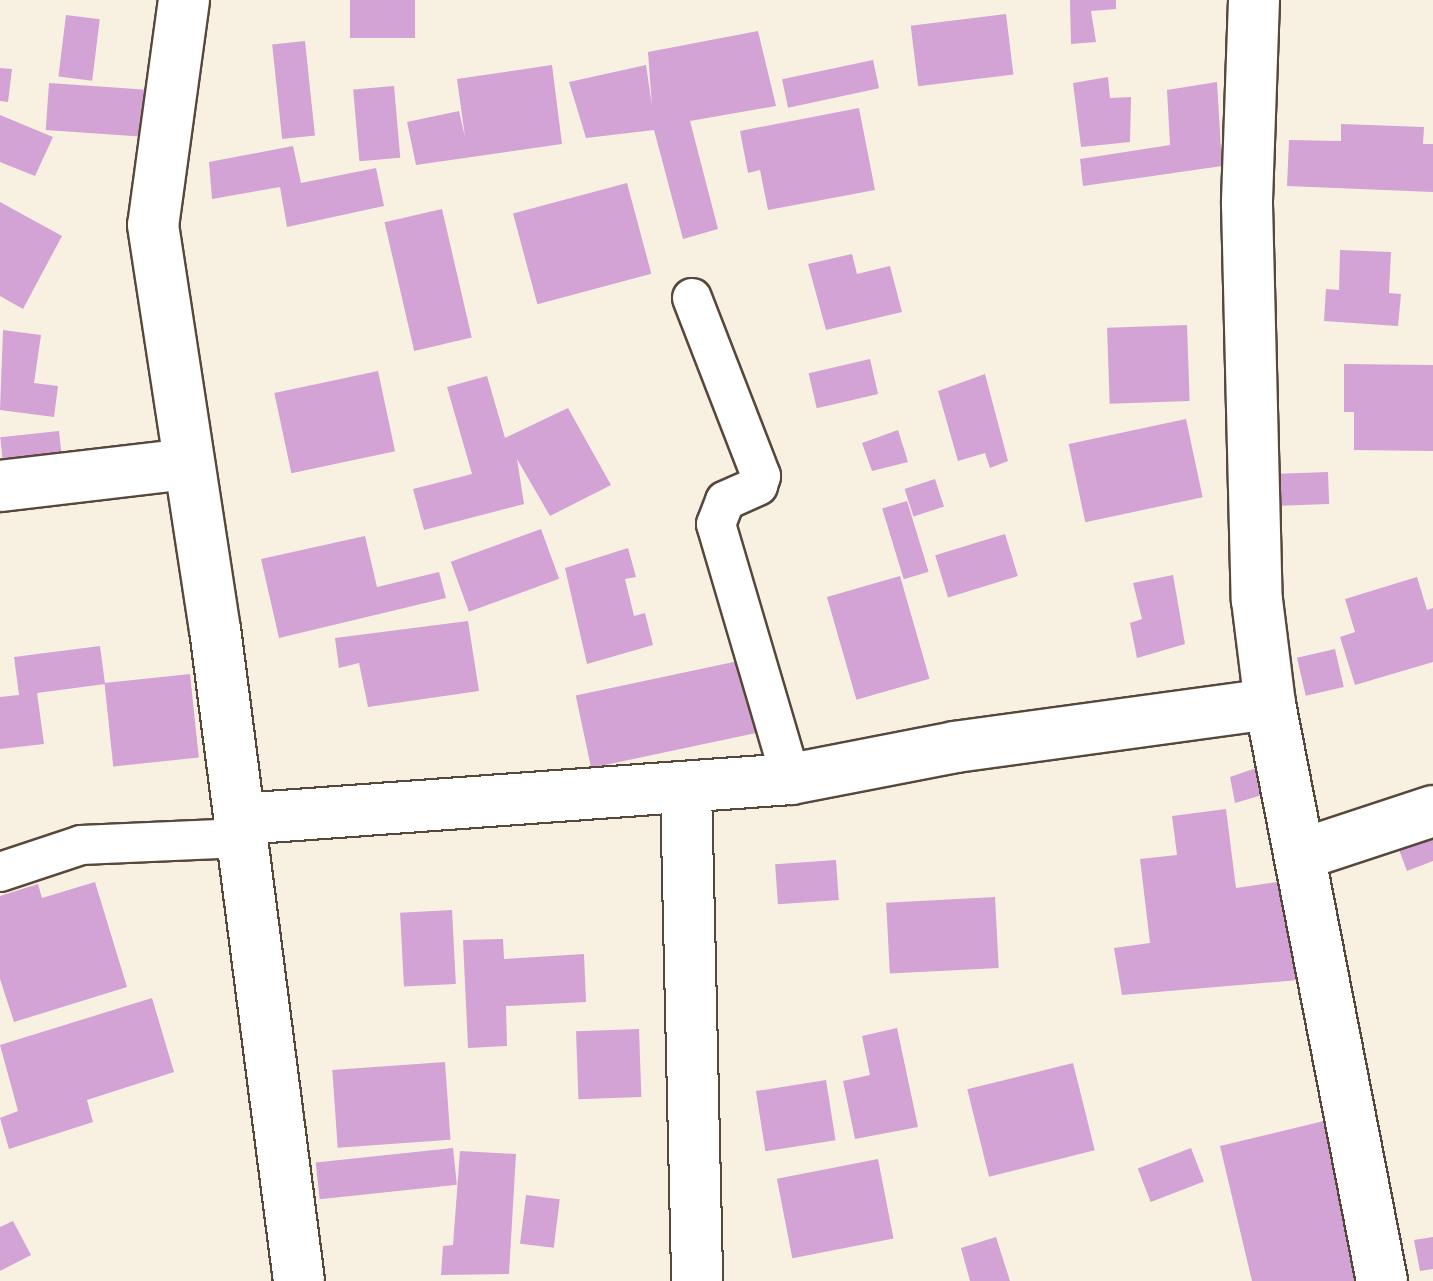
<!DOCTYPE html>
<html>
<head>
<meta charset="utf-8">
<style>
  body { margin:0 }
  #map { position:relative; width:1433px; height:1281px; overflow:hidden; background:#f8f1e2; font-family:Cardo,serif }
  div>[style] { position:absolute }
  .building>* { inset:0; background:#d2a3d4; transform-origin:0 0 }
  .roads { filter:drop-shadow(2px 0 #57483b) drop-shadow(-2px 0 #57483b) drop-shadow(0 2px #57483b) drop-shadow(0 -2px #57483b) }
  .pedestrian>* { height:38px; margin:-19px; padding:0 19px; transform-origin:19px; border-radius:19px; background:#fff }
  .minor>* { height:50px; margin:-25px; padding:0 25px; transform-origin:25px; border-radius:25px; background:#fff }
  span { translate:-50% -50%; white-space:nowrap; text-align:center; line-height:1.15; -webkit-text-stroke:10px #fff; paint-order:stroke }
</style>
</head>
<body>
<div id="map">
  <div class="building">
    <div style="left:350px;top:0;width:65px;height:38px"></div>
    <div style="clip-path:polygon(1070px 0,1116px 0,1116px 9px,1091px 11px,1096px 42px,1071px 44px)"></div>
    <div style="left:1006px;top:14px;width:61px;height:96px;rotate:83deg"></div>
    <div style="left:66px;top:15px;width:34px;height:62px;rotate:7deg"></div>
    <div style="clip-path:polygon(758px 31px,776px 106px,690px 121px,718px 229px,683px 239px,654px 130px,586px 138px,569px 82px,646px 65px,652px 106px,648px 52px)"></div>
    <div style="left:305px;top:41px;width:95px;height:33px;rotate:84deg"></div>
    <div style="left:873px;top:60px;width:29px;height:93px;rotate:78deg"></div>
    <div style="clip-path:polygon(552px 65px,562px 144px,416px 165px,407px 122px,459px 111px,465px 137px,457px 79px)"></div>
    <div style="clip-path:polygon(0 68px,12px 69px,8px 102px,0 101px)"></div>
    <div style="clip-path:polygon(1108px 77px,1110px 98px,1131px 97px,1130px 142px,1081px 147px,1073px 83px)"></div>
    <div style="clip-path:polygon(1217px 82px,1222px 166px,1083px 186px,1080px 159px,1170px 145px,1167px 90px)"></div>
    <div style="left:49px;top:83px;width:105px;height:47px;rotate:4deg"></div>
    <div style="left:394px;top:86px;width:72px;height:41px;rotate:85deg"></div>
    <div style="clip-path:polygon(859px 108px,875px 190px,768px 210px,760px 170px,748px 173px,740px 131px)"></div>
    <div style="clip-path:polygon(0 115px,53px 137px,35px 176px,0 162px)"></div>
    <div style="clip-path:polygon(1341px 124px,1424px 127px,1423px 144px,1433px 144px,1433px 192px,1287px 186px,1289px 140px,1341px 141px)"></div>
    <div style="clip-path:polygon(293px 146px,301px 183px,376px 168px,384px 206px,287px 227px,280px 187px,212px 199px,209px 162px)"></div>
    <div style="left:627px;top:183px;width:94px;height:118px;rotate:75deg"></div>
    <div style="clip-path:polygon(0 202px,62px 236px,23px 309px,0 296px)"></div>
    <div style="left:442px;top:209px;width:132px;height:59px;rotate:77deg"></div>
    <div style="clip-path:polygon(1340px 250px,1391px 252px,1389px 293px,1401px 294px,1398px 326px,1324px 321px,1326px 289px,1339px 290px)"></div>
    <div style="clip-path:polygon(852px 254px,857px 274px,890px 266px,902px 312px,826px 330px,808px 264px)"></div>
    <div style="left:1187px;top:325px;width:76px;height:80px;rotate:88deg"></div>
    <div style="clip-path:polygon(3px 330px,41px 335px,34px 383px,58px 386px,54px 417px,0 410px)"></div>
    <div style="left:870px;top:359px;width:36px;height:63px;rotate:77deg"></div>
    <div style="clip-path:polygon(1344px 364px,1433px 365px,1433px 451px,1354px 450px,1354px 412px,1344px 412px)"></div>
    <div style="left:378px;top:371px;width:82px;height:106px;rotate:78deg"></div>
    <div style="clip-path:polygon(985px 374px,1008px 461px,990px 468px,985px 453px,958px 461px,938px 391px)"></div>
    <div style="clip-path:polygon(487px 376px,505px 438px,568px 408px,611px 485px,550px 516px,517px 459px,524px 504px,424px 530px,413px 489px,472px 474px,447px 387px)"></div>
    <div style="left:1186px;top:419px;width:80px;height:120px;rotate:78deg"></div>
    <div style="clip-path:polygon(898px 430px,908px 462px,872px 471px,862px 443px)"></div>
    <div style="left:59px;top:431px;width:30px;height:59px;rotate:84deg"></div>
    <div style="left:1328px;top:472px;width:32px;height:49px;rotate:88deg"></div>
    <div style="left:935px;top:479px;width:29px;height:32px;rotate:72deg"></div>
    <div style="left:907px;top:501px;width:74px;height:26px;rotate:73deg"></div>
    <div style="left:541px;top:529px;width:53px;height:96px;rotate:70deg"></div>
    <div style="left:1005px;top:534px;width:44px;height:73px;rotate:73deg"></div>
    <div style="clip-path:polygon(365px 536px,377px 587px,439px 572px,446px 598px,279px 638px,261px 559px)"></div>
    <div style="clip-path:polygon(628px 548px,636px 577px,625px 579px,634px 616px,645px 613px,653px 645px,587px 664px,565px 568px)"></div>
    <div style="clip-path:polygon(1173px 575px,1185px 644px,1137px 658px,1130px 623px,1142px 619px,1133px 583px)"></div>
    <div style="left:900px;top:576px;width:107px;height:76px;rotate:74deg"></div>
    <div style="clip-path:polygon(1417px 577px,1427px 610px,1433px 608px,1433px 662px,1355px 685px,1340px 637px,1355px 632px,1345px 599px)"></div>
    <div style="clip-path:polygon(468px 621px,479px 691px,368px 707px,359px 663px,339px 668px,335px 638px)"></div>
    <div style="clip-path:polygon(100px 646px,105px 684px,37px 693px,44px 744px,0 749px,0 697px,19px 695px,14px 657px)"></div>
    <div style="left:1335px;top:649px;width:39px;height:39px;rotate:77deg"></div>
    <div style="left:743px;top:660px;width:74px;height:171px;rotate:78deg"></div>
    <div style="left:190px;top:674px;width:84px;height:86px;rotate:84deg"></div>
    <div style="clip-path:polygon(1262px 766px,1269px 793px,1235px 803px,1230px 777px)"></div>
    <div style="clip-path:polygon(1226px 809px,1236px 888px,1284px 881px,1299px 980px,1122px 995px,1114px 948px,1150px 943px,1140px 859px,1177px 855px,1172px 816px)"></div>
    <div style="clip-path:polygon(1433px 825px,1433px 861px,1407px 871px,1395px 839px)"></div>
    <div style="left:836px;top:860px;width:40px;height:61px;rotate:86deg"></div>
    <div style="clip-path:polygon(95px 882px,127px 987px,14px 1022px,0 979px,0 896px,38px 884px,42px 898px)"></div>
    <div style="left:995px;top:897px;width:71px;height:109px;rotate:87deg"></div>
    <div style="left:452px;top:910px;width:74px;height:52px;rotate:87deg"></div>
    <div style="clip-path:polygon(503px 939px,504px 959px,584px 954px,586px 1002px,506px 1006px,507px 1046px,468px 1048px,463px 940px)"></div>
    <div style="clip-path:polygon(152px 998px,174px 1072px,87px 1100px,93px 1122px,9px 1149px,0 1118px,18px 1111px,0 1045px)"></div>
    <div style="clip-path:polygon(897px 1028px,918px 1127px,855px 1139px,843px 1081px,870px 1075px,862px 1036px)"></div>
    <div style="left:639px;top:1029px;width:68px;height:63px;rotate:88deg"></div>
    <div style="left:445px;top:1062px;width:78px;height:113px;rotate:86deg"></div>
    <div style="left:1073px;top:1063px;width:90px;height:109px;rotate:76deg"></div>
    <div style="left:826px;top:1080px;width:61px;height:71px;rotate:81deg"></div>
    <div style="clip-path:polygon(1328px 1120px,1366px 1281px,1252px 1281px,1220px 1146px)"></div>
    <div style="left:453px;top:1148px;width:37px;height:138px;rotate:84deg"></div>
    <div style="left:1191px;top:1148px;width:36px;height:57px;rotate:69deg"></div>
    <div style="clip-path:polygon(460px 1151px,516px 1154px,509px 1274px,441px 1275px,443px 1246px,453px 1245px)"></div>
    <div style="left:878px;top:1159px;width:81px;height:103px;rotate:79deg"></div>
    <div style="left:526px;top:1195px;width:34px;height:49px;rotate:7deg"></div>
    <div style="clip-path:polygon(13px 1221px,31px 1255px,0 1271px,0 1227px)"></div>
    <div style="clip-path:polygon(996px 1237px,1010px 1281px,970px 1281px,961px 1248px)"></div>
    <div style="clip-path:polygon(1433px 1237px,1433px 1269px,1420px 1271px,1414px 1240px)"></div>
  </div>
  <div class="roads">
    <div class="pedestrian">
      <div style="left:692px;top:298px;width:191px;rotate:68.8deg"></div>
      <div style="left:761px;top:476px;width:10px;rotate:107deg"></div>
      <div style="left:758px;top:486px;width:36px;rotate:156deg"></div>
      <div style="left:725px;top:501px;width:25px;rotate:111deg"></div>
      <div style="left:716px;top:524px;width:266px;rotate:73.6deg"></div>
      <div style="left:0;top:872px;width:85px;rotate:-18.4deg"></div>
      <div style="left:81px;top:845px;width:161px;rotate:-2.5deg"></div>
    </div>
    <div class="minor">
      <div style="left:184px;top:0;width:227px;rotate:97.8deg"></div>
      <div style="left:153px;top:225px;width:409px;rotate:81.3deg"></div>
      <div style="left:215px;top:629px;width:657px;rotate:82.66deg"></div>
      <div style="left:1254px;top:0;width:204px;rotate:92deg"></div>
      <div style="left:1247px;top:204px;width:396px;rotate:88.6deg"></div>
      <div style="left:1257px;top:600px;width:105px;rotate:82.9deg"></div>
      <div style="left:1270px;top:704px;width:588px;rotate:79.02deg"></div>
      <div style="left:0;top:486px;width:187px;rotate:-6.7deg"></div>
      <div style="left:686px;top:789px;width:492px;rotate:88.7deg"></div>
      <div style="left:241px;top:819px;width:551px;rotate:-4.16deg"></div>
      <div style="left:791px;top:779px;width:167px;rotate:-11deg"></div>
      <div style="left:955px;top:747px;width:318px;rotate:-7.8deg"></div>
      <div style="left:1300px;top:855px;width:140px;rotate:-18.3deg"></div>
    </div>
  </div>
</div>
</body>
</html>
